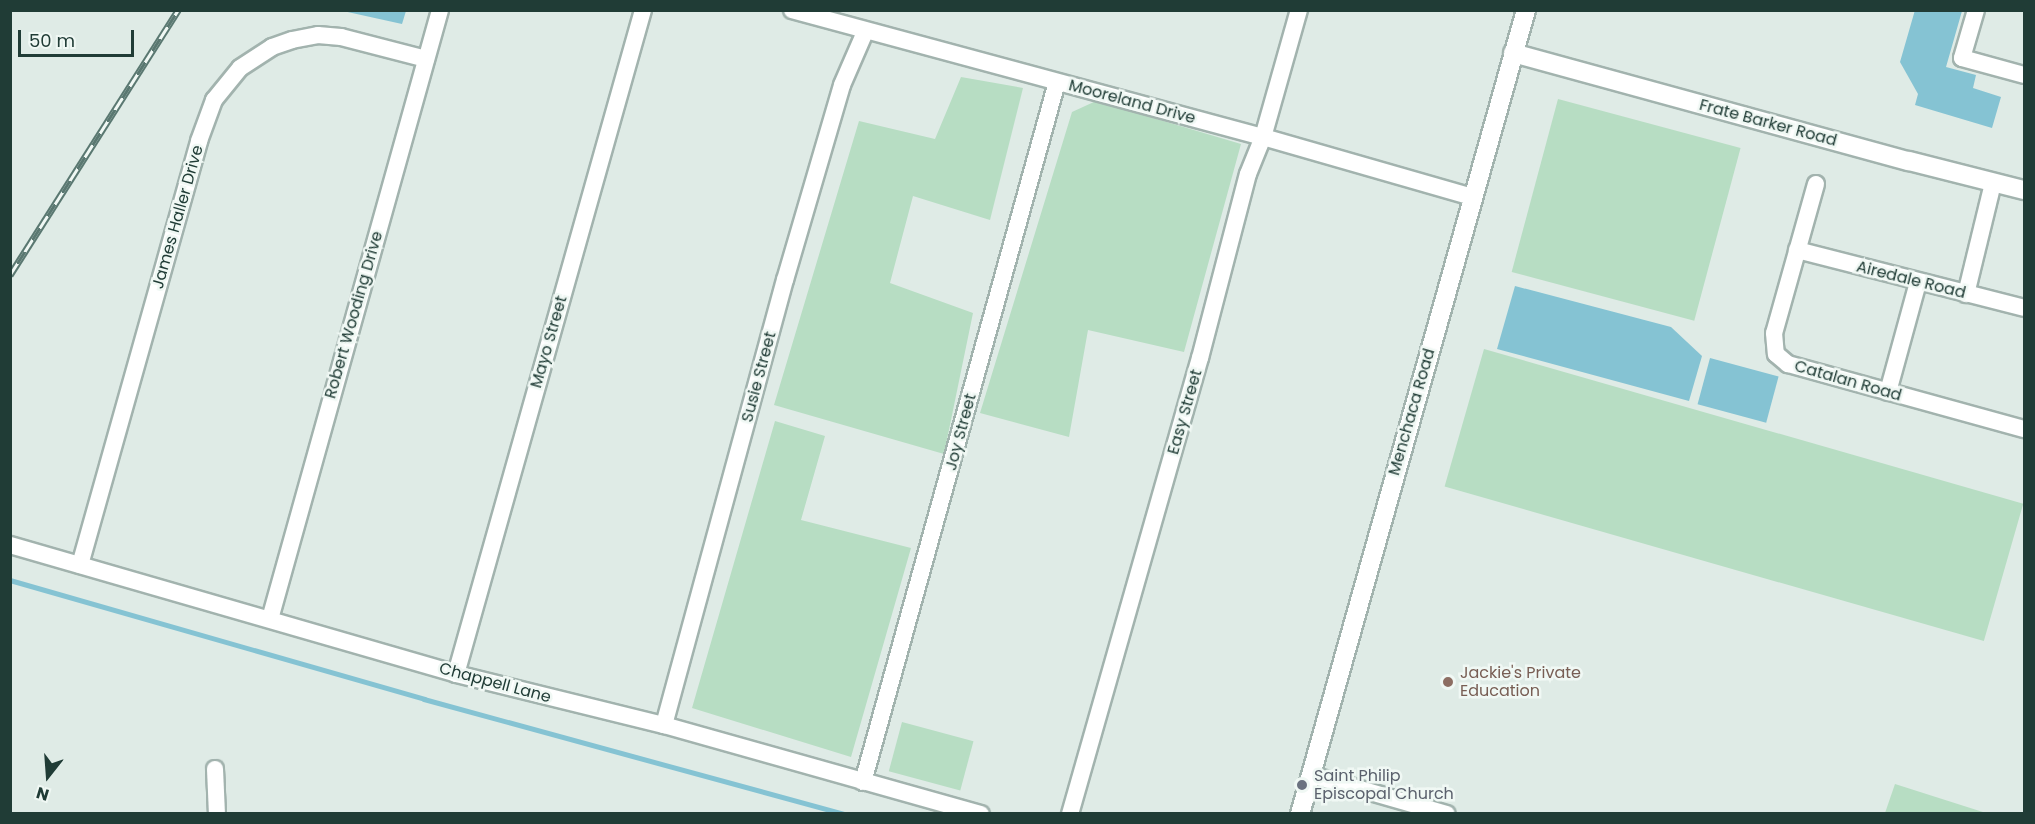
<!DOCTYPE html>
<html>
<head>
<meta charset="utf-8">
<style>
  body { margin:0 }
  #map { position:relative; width:2035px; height:824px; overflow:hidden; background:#dfebe6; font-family:Poppins,sans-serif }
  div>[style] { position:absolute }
  .green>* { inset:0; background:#b7ddc3; transform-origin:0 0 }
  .water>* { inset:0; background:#85c3d3; transform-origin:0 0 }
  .stream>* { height:4.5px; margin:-2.25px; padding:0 2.25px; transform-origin:2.25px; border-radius:2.25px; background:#85c3d3 }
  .roads { filter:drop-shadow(2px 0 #a2b3ae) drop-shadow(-2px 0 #a2b3ae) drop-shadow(0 2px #a2b3ae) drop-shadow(0 -2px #a2b3ae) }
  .street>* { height:16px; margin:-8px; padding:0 8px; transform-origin:8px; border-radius:8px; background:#fff }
  .secondary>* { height:18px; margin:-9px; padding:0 9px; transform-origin:9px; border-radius:9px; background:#fff }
  .rail>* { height:7px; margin-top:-3.5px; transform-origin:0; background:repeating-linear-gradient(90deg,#f0f8f4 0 14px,#5a7871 0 28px); box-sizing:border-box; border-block:2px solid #5a7871 }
  .dots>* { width:16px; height:16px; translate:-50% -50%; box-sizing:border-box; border:3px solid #f0f8f4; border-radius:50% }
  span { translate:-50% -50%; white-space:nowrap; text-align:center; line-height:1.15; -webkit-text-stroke:5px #f0f8f4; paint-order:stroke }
  .street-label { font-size:16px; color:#203c36 }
  .education-label { font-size:16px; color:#785e54 }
  .left { translate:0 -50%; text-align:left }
  .worship-label { font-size:16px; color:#5b616d }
  .frame { position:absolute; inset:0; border:12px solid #203c36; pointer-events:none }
  .north { position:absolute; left:18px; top:746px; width:60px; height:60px; -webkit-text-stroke:4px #f0f8f4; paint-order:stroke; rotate:197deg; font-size:16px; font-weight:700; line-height:24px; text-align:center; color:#203c36 }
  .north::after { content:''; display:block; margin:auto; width:21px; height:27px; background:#203c36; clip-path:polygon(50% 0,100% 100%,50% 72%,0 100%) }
  .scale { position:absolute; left:18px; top:30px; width:116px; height:27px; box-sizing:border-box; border:3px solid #203c36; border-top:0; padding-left:8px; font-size:18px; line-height:21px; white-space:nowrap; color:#203c36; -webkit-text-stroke:4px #f0f8f4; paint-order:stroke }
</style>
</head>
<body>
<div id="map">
  <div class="green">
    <div style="clip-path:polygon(961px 77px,1023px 88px,990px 220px,913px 196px,890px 283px,973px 313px,944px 454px,774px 405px,859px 121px,935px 139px)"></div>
    <div style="left:1558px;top:99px;width:189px;height:179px;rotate:15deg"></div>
    <div style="clip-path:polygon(1096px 101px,1241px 144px,1184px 352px,1088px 330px,1069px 437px,980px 413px,1072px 112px)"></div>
    <div style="left:1484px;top:349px;width:561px;height:143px;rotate:16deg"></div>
    <div style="clip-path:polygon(775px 421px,825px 436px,801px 520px,911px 548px,851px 757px,692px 708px)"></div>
    <div style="left:902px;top:722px;width:74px;height:51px;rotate:15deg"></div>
    <div style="clip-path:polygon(1895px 784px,1986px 813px,1885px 813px)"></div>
  </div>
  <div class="water">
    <div style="clip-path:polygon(1915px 10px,1962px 11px,1946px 67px,1976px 75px,1973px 88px,2001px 97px,1992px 128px,1915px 105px,1918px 94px,1900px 62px)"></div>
    <div style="clip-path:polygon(343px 11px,406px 11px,402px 24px)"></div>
    <div style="clip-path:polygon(1515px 286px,1671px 327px,1702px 356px,1689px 401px,1497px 349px)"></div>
    <div style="left:1710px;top:358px;width:71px;height:48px;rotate:15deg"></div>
  </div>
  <div class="stream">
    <div style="left:10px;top:580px;width:431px;rotate:16deg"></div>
    <div style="left:424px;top:699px;width:435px;rotate:15.3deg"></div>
  </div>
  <div class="roads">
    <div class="street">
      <div style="left:792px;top:10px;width:488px;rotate:15.1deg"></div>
      <div style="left:1263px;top:137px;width:217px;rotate:16deg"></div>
      <div style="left:1976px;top:10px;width:50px;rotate:106.3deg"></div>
      <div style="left:1962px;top:58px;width:64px;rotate:15.3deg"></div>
      <div style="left:1816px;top:184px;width:155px;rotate:105.7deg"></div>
      <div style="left:1774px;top:333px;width:21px;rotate:85deg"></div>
      <div style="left:1776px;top:354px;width:16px;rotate:40deg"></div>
      <div style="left:1788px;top:364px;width:245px;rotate:15.4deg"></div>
      <div style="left:1797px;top:250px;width:234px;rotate:14.3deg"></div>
      <div style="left:1966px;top:294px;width:114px;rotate:-76.3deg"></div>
      <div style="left:1888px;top:392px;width:114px;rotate:-74.7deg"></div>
      <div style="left:10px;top:545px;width:464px;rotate:16.1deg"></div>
      <div style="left:456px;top:674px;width:214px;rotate:13.8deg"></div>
      <div style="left:664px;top:725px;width:329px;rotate:15.7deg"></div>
      <div style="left:80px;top:565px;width:440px;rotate:-74.3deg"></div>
      <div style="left:199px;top:141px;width:44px;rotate:-69.9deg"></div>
      <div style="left:214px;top:100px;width:41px;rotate:-50.9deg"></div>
      <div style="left:240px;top:68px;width:38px;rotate:-33deg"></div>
      <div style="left:272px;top:47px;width:21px;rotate:-19deg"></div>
      <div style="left:292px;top:40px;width:26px;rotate:-11deg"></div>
      <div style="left:318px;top:35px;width:23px;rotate:5deg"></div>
      <div style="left:341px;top:37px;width:88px;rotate:14.5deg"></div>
      <div style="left:270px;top:619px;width:632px;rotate:-74.4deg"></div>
      <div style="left:456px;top:674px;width:690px;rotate:-74.27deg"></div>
      <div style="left:664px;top:725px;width:461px;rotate:-74.8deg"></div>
      <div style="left:785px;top:280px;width:203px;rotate:-73.7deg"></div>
      <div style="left:842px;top:85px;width:58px;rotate:-66.5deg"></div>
      <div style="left:215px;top:769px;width:45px;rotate:87.5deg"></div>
      <div style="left:1311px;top:775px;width:141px;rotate:16deg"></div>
      <div style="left:863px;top:782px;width:726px;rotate:-74.51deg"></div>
      <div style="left:1070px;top:814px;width:474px;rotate:-74.1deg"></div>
      <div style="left:1200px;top:358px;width:190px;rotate:-75.4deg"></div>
      <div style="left:1248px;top:174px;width:40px;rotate:-68deg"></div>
      <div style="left:1263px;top:137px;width:132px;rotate:-74.2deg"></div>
    </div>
    <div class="secondary">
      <div style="left:1513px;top:53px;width:410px;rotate:15.3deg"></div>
      <div style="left:1909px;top:161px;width:119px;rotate:14.2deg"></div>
      <div style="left:1300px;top:814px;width:835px;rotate:-74.3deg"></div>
    </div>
  </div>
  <div class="rail">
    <div style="left:10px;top:275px;width:314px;rotate:-57.6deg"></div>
  </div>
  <div class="dots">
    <div style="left:1448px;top:682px;background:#8d6e63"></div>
    <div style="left:1302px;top:785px;background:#6b7280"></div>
  </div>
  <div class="street-label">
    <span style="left:1132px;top:102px;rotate:15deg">Mooreland Drive</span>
    <span style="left:1768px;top:123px;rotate:15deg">Frate Barker Road</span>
    <span style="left:178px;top:217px;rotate:-74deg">James Haller Drive</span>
    <span style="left:1911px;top:280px;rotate:14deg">Airedale Road</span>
    <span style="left:354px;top:315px;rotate:-74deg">Robert Wooding Drive</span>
    <span style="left:549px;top:342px;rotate:-74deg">Mayo Street</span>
    <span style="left:759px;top:377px;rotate:-75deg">Susie Street</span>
    <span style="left:1848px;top:381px;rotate:16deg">Catalan Road</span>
    <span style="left:1185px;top:412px;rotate:-74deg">Easy Street</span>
    <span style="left:1412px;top:412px;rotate:-74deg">Menchaca Road</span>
    <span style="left:961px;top:432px;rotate:-75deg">Joy Street</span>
    <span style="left:495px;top:683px;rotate:15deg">Chappell Lane</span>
  </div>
  <div class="education-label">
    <span class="left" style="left:1460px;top:682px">Jackie's Private<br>Education</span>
  </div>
  <div class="worship-label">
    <span class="left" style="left:1314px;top:785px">Saint Philip<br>Episcopal Church</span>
  </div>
  <div class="frame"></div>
  <div class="north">N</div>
  <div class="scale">50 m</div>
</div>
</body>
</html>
